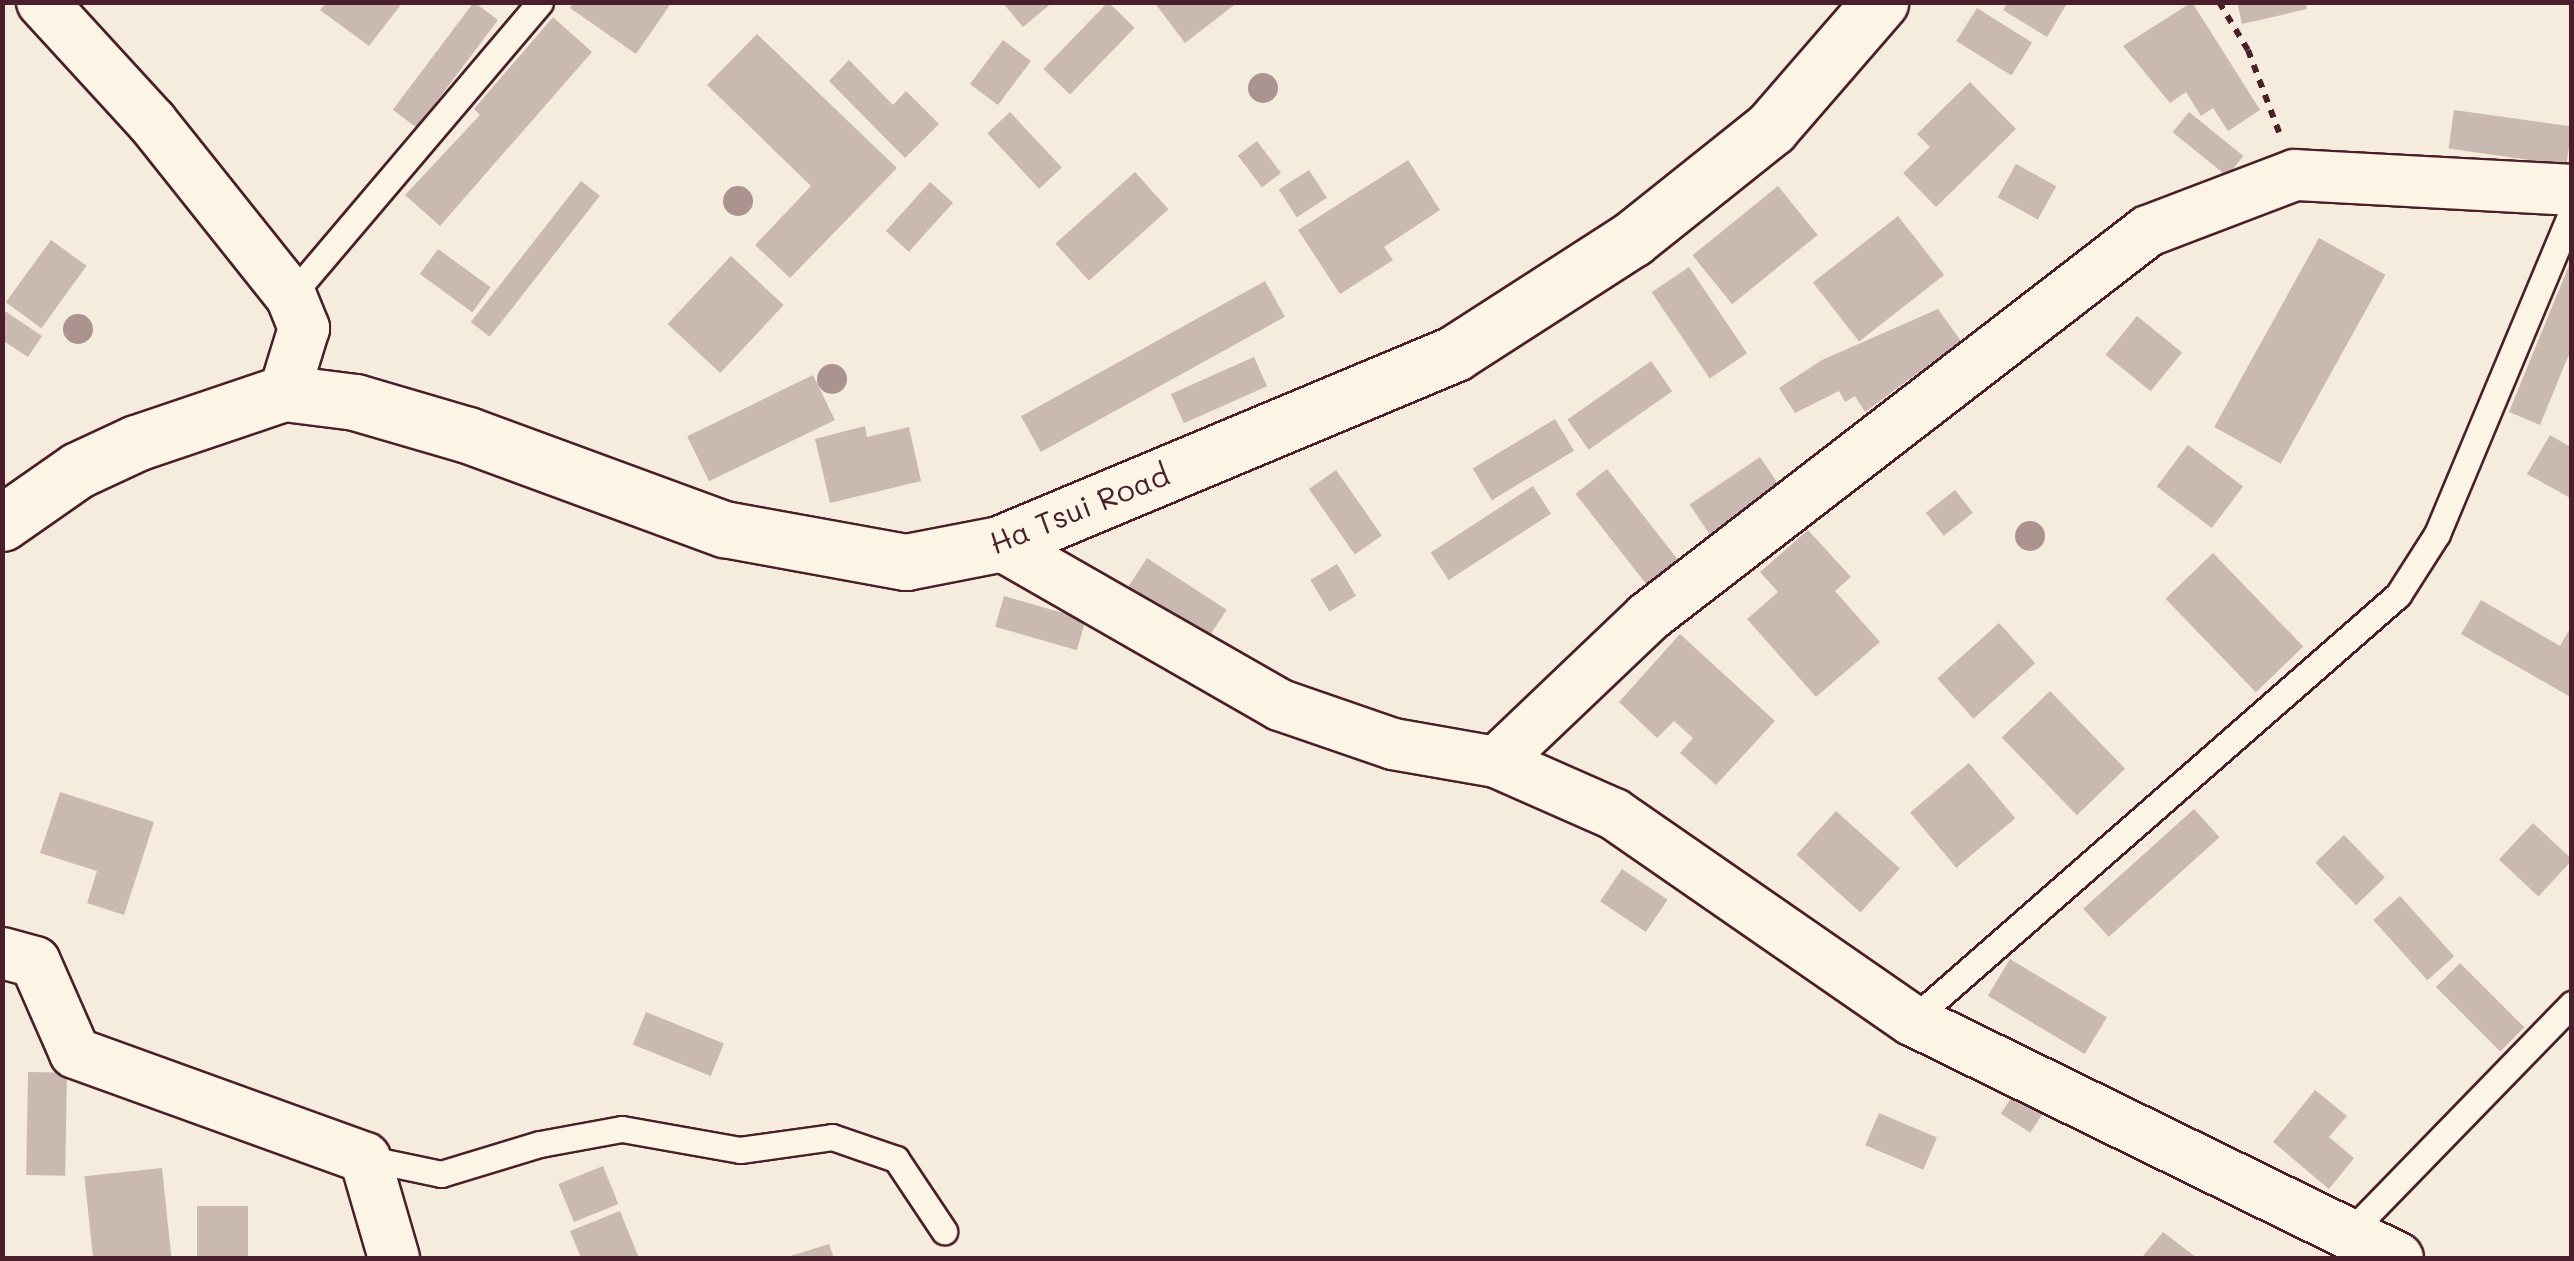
<!DOCTYPE html>
<html>
<head>
<meta charset="utf-8">
<style>
  body { margin:0 }
  #map { position:relative; width:2574px; height:1261px; overflow:hidden; background:#f5ecde; font-family:Mali,sans-serif }
  div>[style] { position:absolute }
  .building>* { inset:0; background:#cab9b1; transform-origin:0 0 }
  .path>* { height:6px; margin-top:-3px; transform-origin:0; background:repeating-linear-gradient(90deg,#4a1f2b 0 8px,transparent 0 16px) }
  .roads { filter:drop-shadow(2px 0 #4a1f2b) drop-shadow(-2px 0 #4a1f2b) drop-shadow(0 2px #4a1f2b) drop-shadow(0 -2px #4a1f2b) }
  .service>* { height:25px; margin:-12.5px; padding:0 12.5px; transform-origin:12.5px; border-radius:12.5px; background:#fcf5e5 }
  .minor>* { height:50px; margin:-25px; padding:0 25px; transform-origin:25px; border-radius:25px; background:#fcf5e5 }
  .tertiary>* { height:55px; margin:-27.5px; padding:0 27.5px; transform-origin:27.5px; border-radius:27.5px; background:#fcf5e5 }
  .trees>* { width:30px; height:30px; margin:-15px; border-radius:50%; background:#ab9390 }
  span { translate:-50% -50%; white-space:nowrap; text-align:center; line-height:1.15; -webkit-text-stroke:8px #fcf5e5; paint-order:stroke }
  .street-label { font-size:30px; color:#4a1f2b }
  .frame { position:absolute; inset:0; border:5px solid #4a1f2b; pointer-events:none }
</style>
</head>
<body>
<div id="map">
  <div class="building">
    <div style="clip-path:polygon(327px 2px,403px 2px,369px 46px,320px 10px)"></div>
    <div style="left:474px;top:2px;width:30px;height:135px;rotate:37deg"></div>
    <div style="clip-path:polygon(574px 2px,672px 2px,636px 54px,570px 8px)"></div>
    <div style="clip-path:polygon(1002px 2px,1053px 2px,1023px 27px)"></div>
    <div style="left:1108px;top:2px;width:37px;height:93px;rotate:44deg"></div>
    <div style="clip-path:polygon(1154px 2px,1238px 2px,1185px 43px)"></div>
    <div style="clip-path:polygon(2008px 2px,2062px 2px,2066px 5px,2047px 37px,2003px 10px)"></div>
    <div style="clip-path:polygon(2192px 2px,2260px 110px,2228px 131px,2213px 108px,2201px 116px,2186px 92px,2170px 103px,2123px 46px)"></div>
    <div style="clip-path:polygon(2237px 2px,2305px 2px,2307px 9px,2242px 24px)"></div>
    <div style="left:1977px;top:8px;width:65px;height:39px;rotate:32deg"></div>
    <div style="clip-path:polygon(553px 17px,592px 52px,440px 226px,405px 195px,480px 115px,474px 109px)"></div>
    <div style="clip-path:polygon(757px 34px,897px 168px,790px 278px,755px 245px,811px 186px,707px 85px)"></div>
    <div style="left:1003px;top:40px;width:35px;height:55px;rotate:37deg"></div>
    <div style="clip-path:polygon(849px 60px,893px 105px,906px 91px,939px 124px,905px 158px,829px 81px)"></div>
    <div style="clip-path:polygon(1970px 82px,2016px 129px,1936px 207px,1903px 173px,1930px 147px,1917px 134px)"></div>
    <div style="left:2454px;top:110px;width:119px;height:39px;rotate:8deg"></div>
    <div style="left:1010px;top:112px;width:76px;height:31px;rotate:47deg"></div>
    <div style="left:2189px;top:112px;width:70px;height:26px;rotate:39deg"></div>
    <div style="left:1257px;top:141px;width:40px;height:24px;rotate:53deg"></div>
    <div style="clip-path:polygon(1408px 160px,1440px 210px,1384px 247px,1393px 260px,1340px 294px,1298px 230px)"></div>
    <div style="left:2016px;top:164px;width:46px;height:38px;rotate:29deg"></div>
    <div style="left:1309px;top:170px;width:33px;height:36px;rotate:57deg"></div>
    <div style="left:1135px;top:172px;width:50px;height:107px;rotate:48deg"></div>
    <div style="left:581px;top:181px;width:24px;height:179px;rotate:38deg"></div>
    <div style="left:930px;top:182px;width:31px;height:66px;rotate:42deg"></div>
    <div style="left:1778px;top:186px;width:63px;height:110px;rotate:51deg"></div>
    <div style="left:1898px;top:216px;width:75px;height:108px;rotate:52deg"></div>
    <div style="left:2319px;top:238px;width:76px;height:216px;rotate:29deg"></div>
    <div style="left:51px;top:240px;width:44px;height:77px;rotate:36deg"></div>
    <div style="left:438px;top:249px;width:65px;height:31px;rotate:36deg"></div>
    <div style="left:731px;top:256px;width:72px;height:93px;rotate:43deg"></div>
    <div style="clip-path:polygon(2572px 258px,2572px 347px,2540px 425px,2509px 412px)"></div>
    <div style="left:1689px;top:267px;width:104px;height:45px;rotate:56deg"></div>
    <div style="left:1265px;top:281px;width:41px;height:279px;rotate:61deg"></div>
    <div style="clip-path:polygon(2px 309px,42px 336px,28px 357px,2px 340px)"></div>
    <div style="clip-path:polygon(1938px 309px,1961px 341px,1865px 412px,1855px 396px,1845px 402px,1839px 391px,1795px 413px,1779px 388px,1822px 360px)"></div>
    <div style="left:2137px;top:316px;width:58px;height:50px;rotate:39deg"></div>
    <div style="left:1254px;top:357px;width:32px;height:91px;rotate:66deg"></div>
    <div style="left:1651px;top:361px;width:37px;height:102px;rotate:55deg"></div>
    <div style="left:813px;top:375px;width:50px;height:140px;rotate:64deg"></div>
    <div style="left:1555px;top:419px;width:37px;height:96px;rotate:59deg"></div>
    <div style="clip-path:polygon(865px 426px,867px 437px,909px 427px,921px 481px,830px 503px,815px 439px)"></div>
    <div style="clip-path:polygon(2550px 435px,2572px 448px,2572px 499px,2527px 474px)"></div>
    <div style="left:2188px;top:445px;width:69px;height:52px;rotate:37deg"></div>
    <div style="left:1760px;top:457px;width:42px;height:85px;rotate:56deg"></div>
    <div style="left:1607px;top:469px;width:117px;height:40px;rotate:52deg"></div>
    <div style="left:1336px;top:470px;width:80px;height:33px;rotate:55deg"></div>
    <div style="left:1533px;top:486px;width:33px;height:122px;rotate:57deg"></div>
    <div style="left:1955px;top:490px;width:29px;height:37px;rotate:52deg"></div>
    <div style="clip-path:polygon(1808px 530px,1851px 577px,1835px 591px,1880px 642px,1816px 697px,1747px 619px,1778px 592px,1760px 572px)"></div>
    <div style="left:2213px;top:553px;width:130px;height:66px;rotate:46deg"></div>
    <div style="left:1147px;top:558px;width:95px;height:38px;rotate:33deg"></div>
    <div style="left:1337px;top:564px;width:37px;height:31px;rotate:59deg"></div>
    <div style="left:1004px;top:596px;width:85px;height:32px;rotate:16deg"></div>
    <div style="clip-path:polygon(2481px 600px,2560px 646px,2572px 625px,2572px 698px,2461px 634px)"></div>
    <div style="left:1999px;top:623px;width:54px;height:83px;rotate:48deg"></div>
    <div style="clip-path:polygon(1680px 634px,1775px 721px,1716px 785px,1680px 753px,1693px 738px,1674px 721px,1657px 738px,1619px 702px)"></div>
    <div style="left:2050px;top:691px;width:108px;height:67px;rotate:46deg"></div>
    <div style="left:1969px;top:763px;width:72px;height:77px;rotate:50deg"></div>
    <div style="clip-path:polygon(60px 792px,154px 822px,124px 915px,87px 903px,97px 871px,40px 853px)"></div>
    <div style="left:2194px;top:809px;width:38px;height:149px;rotate:48deg"></div>
    <div style="left:1836px;top:811px;width:86px;height:59px;rotate:42deg"></div>
    <div style="left:2533px;top:823px;width:54px;height:50px;rotate:43deg"></div>
    <div style="left:2344px;top:835px;width:59px;height:40px;rotate:46deg"></div>
    <div style="left:1622px;top:869px;width:55px;height:39px;rotate:34deg"></div>
    <div style="left:2400px;top:896px;width:81px;height:36px;rotate:48deg"></div>
    <div style="left:2010px;top:959px;width:113px;height:43px;rotate:31deg"></div>
    <div style="left:2460px;top:963px;width:91px;height:34px;rotate:45deg"></div>
    <div style="left:646px;top:1012px;width:84px;height:35px;rotate:22deg"></div>
    <div style="left:28px;top:1072px;width:39px;height:103px;rotate:1deg"></div>
    <div style="clip-path:polygon(2315px 1090px,2347px 1116px,2329px 1137px,2354px 1158px,2329px 1189px,2273px 1142px)"></div>
    <div style="left:2015px;top:1092px;width:35px;height:26px;rotate:33deg"></div>
    <div style="left:1879px;top:1113px;width:63px;height:35px;rotate:23deg"></div>
    <div style="left:603px;top:1166px;width:41px;height:48px;rotate:68deg"></div>
    <div style="left:162px;top:1168px;width:90px;height:78px;rotate:84deg"></div>
    <div style="left:197px;top:1206px;width:51px;height:52px"></div>
    <div style="clip-path:polygon(620px 1211px,639px 1258px,581px 1258px,570px 1231px)"></div>
    <div style="clip-path:polygon(2163px 1232px,2197px 1258px,2143px 1256px)"></div>
    <div style="clip-path:polygon(829px 1244px,834px 1258px,784px 1258px)"></div>
  </div>
  <div class="path">
    <div style="left:2219px;top:2px;width:56px;rotate:58.9deg"></div>
    <div style="left:2248px;top:50px;width:88px;rotate:69.3deg"></div>
  </div>
  <div class="roads">
    <div class="service">
      <div style="left:291px;top:296px;width:385px;rotate:-49.7deg"></div>
      <div style="left:1912px;top:1020px;width:646px;rotate:-41.17deg"></div>
      <div style="left:2398px;top:595px;width:72px;rotate:-57.4deg"></div>
      <div style="left:2437px;top:534px;width:349px;rotate:-67.3deg"></div>
      <div style="left:365px;top:1158px;width:78px;rotate:11.9deg"></div>
      <div style="left:441px;top:1174px;width:103px;rotate:-16.9deg"></div>
      <div style="left:540px;top:1144px;width:83px;rotate:-10.4deg"></div>
      <div style="left:622px;top:1129px;width:120px;rotate:10.1deg"></div>
      <div style="left:740px;top:1150px;width:93px;rotate:-8deg"></div>
      <div style="left:832px;top:1137px;width:68px;rotate:19deg"></div>
      <div style="left:896px;top:1159px;width:87px;rotate:56.3deg"></div>
      <div style="left:2351px;top:1231px;width:317px;rotate:-45.8deg"></div>
    </div>
    <div class="minor">
      <div style="left:42px;top:2px;width:163px;rotate:47.5deg"></div>
      <div style="left:152px;top:122px;width:223px;rotate:51.4deg"></div>
      <div style="left:291px;top:296px;width:35px;rotate:68deg"></div>
      <div style="left:304px;top:328px;width:68px;rotate:107.1deg"></div>
      <div style="left:999px;top:544px;width:324px;rotate:29.8deg"></div>
      <div style="left:1280px;top:705px;width:120px;rotate:19deg"></div>
      <div style="left:1393px;top:744px;width:105px;rotate:9.9deg"></div>
      <div style="left:1496px;top:762px;width:129px;rotate:23.8deg"></div>
      <div style="left:1614px;top:814px;width:362px;rotate:34.7deg"></div>
      <div style="left:1912px;top:1020px;width:541px;rotate:26.09deg"></div>
      <div style="left:1496px;top:762px;width:210px;rotate:-43.6deg"></div>
      <div style="left:1648px;top:617px;width:632px;rotate:-37.67deg"></div>
      <div style="left:2148px;top:231px;width:157px;rotate:-20.9deg"></div>
      <div style="left:2295px;top:175px;width:277px;rotate:3.1deg"></div>
      <div style="left:2px;top:953px;width:34px;rotate:15deg"></div>
      <div style="left:35px;top:962px;width:99px;rotate:66.3deg"></div>
      <div style="left:75px;top:1053px;width:308px;rotate:19.9deg"></div>
      <div style="left:365px;top:1158px;width:104px;rotate:73.8deg"></div>
    </div>
    <div class="tertiary">
      <div style="left:2px;top:523px;width:93px;rotate:-34.9deg"></div>
      <div style="left:78px;top:470px;width:64px;rotate:-25deg"></div>
      <div style="left:136px;top:443px;width:156px;rotate:-18.7deg"></div>
      <div style="left:284px;top:393px;width:72px;rotate:7.2deg"></div>
      <div style="left:355px;top:402px;width:118px;rotate:16.3deg"></div>
      <div style="left:468px;top:435px;width:273px;rotate:20.2deg"></div>
      <div style="left:724px;top:529px;width:185px;rotate:10.3deg"></div>
      <div style="left:906px;top:562px;width:95px;rotate:-11deg"></div>
      <div style="left:999px;top:544px;width:494px;rotate:-22.7deg"></div>
      <div style="left:1455px;top:353px;width:211px;rotate:-32.8deg"></div>
      <div style="left:1632px;top:239px;width:178px;rotate:-38.6deg"></div>
      <div style="left:1771px;top:128px;width:167px;rotate:-49.1deg"></div>
    </div>
  </div>
  <div class="trees">
    <div style="left:1263px;top:88px"></div>
    <div style="left:738px;top:201px"></div>
    <div style="left:78px;top:329px"></div>
    <div style="left:832px;top:379px"></div>
    <div style="left:2030px;top:536px"></div>
  </div>
  <div class="street-label">
    <span style="left:1079px;top:508px;rotate:-22deg">Ha Tsui Road</span>
  </div>
  <div class="frame"></div>
</div>
</body>
</html>
